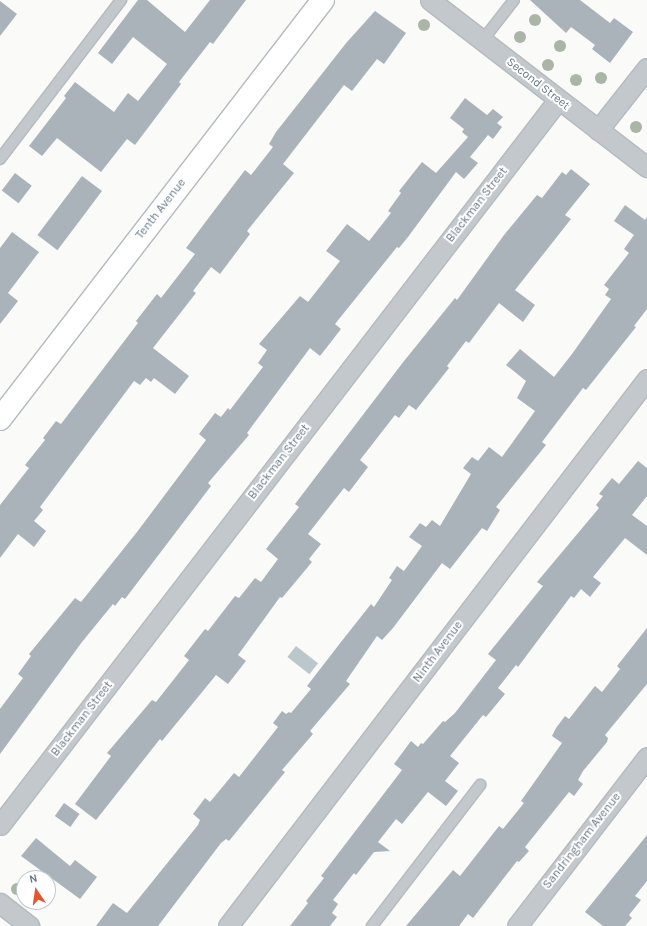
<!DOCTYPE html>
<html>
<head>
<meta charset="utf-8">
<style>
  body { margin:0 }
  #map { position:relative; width:647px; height:926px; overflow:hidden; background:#fafaf8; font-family:Karla,sans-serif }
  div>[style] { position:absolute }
  .water>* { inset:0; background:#bbc7cb; transform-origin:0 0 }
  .building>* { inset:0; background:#aab3b9; transform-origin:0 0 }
  .roads { filter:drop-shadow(1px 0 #b5babe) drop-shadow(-1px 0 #b5babe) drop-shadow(0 1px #b5babe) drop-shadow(0 -1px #b5babe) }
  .lane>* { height:10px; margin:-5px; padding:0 5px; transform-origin:5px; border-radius:5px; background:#c3c8cc }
  .street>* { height:19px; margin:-9.5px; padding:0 9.5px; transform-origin:9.5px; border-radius:9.5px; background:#c3c8cc }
  .primary>* { height:22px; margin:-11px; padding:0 11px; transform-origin:11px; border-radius:11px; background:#fff }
  .trees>* { width:12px; height:12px; margin:-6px; border-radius:50%; background:#aab4a7 }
  span { translate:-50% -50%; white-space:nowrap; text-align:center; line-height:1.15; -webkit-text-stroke:4px #fff; paint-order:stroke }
  .street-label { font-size:12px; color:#657683 }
  .north { position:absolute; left:16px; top:870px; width:40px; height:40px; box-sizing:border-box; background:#fff; border:1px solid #c1c8cd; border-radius:50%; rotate:347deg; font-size:11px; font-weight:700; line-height:16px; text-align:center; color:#657683 }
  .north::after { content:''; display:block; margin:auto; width:14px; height:18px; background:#e4572e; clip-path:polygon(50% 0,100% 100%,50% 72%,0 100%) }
</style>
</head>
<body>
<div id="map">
  <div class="water">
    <div style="left:296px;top:646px;width:28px;height:14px;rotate:38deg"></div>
  </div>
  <div class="building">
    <div style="clip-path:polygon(138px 0,147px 0,185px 32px,210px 0,246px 0,213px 44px,210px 42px,179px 82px,181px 84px,135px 145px,127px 139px,101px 172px,57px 138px,42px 156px,29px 146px,66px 98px,64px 96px,75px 82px,114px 112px,128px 93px,138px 101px,167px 64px,133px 37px,112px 64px,98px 53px)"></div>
    <div style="clip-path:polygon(530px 0,580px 0,610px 23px,614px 18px,633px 32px,610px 63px,592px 49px,595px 45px,571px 27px,566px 33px)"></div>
    <div style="clip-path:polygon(0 1px,17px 14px,0 36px)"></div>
    <div style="clip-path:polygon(375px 11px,406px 33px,384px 64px,377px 59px,352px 91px,344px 85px,283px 164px,294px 173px,247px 231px,250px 234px,220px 274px,211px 267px,193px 291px,196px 293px,153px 348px,189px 376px,175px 394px,154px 378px,151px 382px,146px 378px,140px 385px,134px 381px,40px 507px,43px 510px,34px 521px,46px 531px,34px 547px,18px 534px,0 558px,0 505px,29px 468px,25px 465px,45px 440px,43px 438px,56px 421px,61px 424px,138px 323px,136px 321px,157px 294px,161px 298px,195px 254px,186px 248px,210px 216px,245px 170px,251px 175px,273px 147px,269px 144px,276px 132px,347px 42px)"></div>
    <div style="clip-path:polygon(465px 98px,487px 115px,493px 109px,503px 117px,497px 123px,502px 127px,493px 139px,488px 135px,470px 157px,478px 163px,464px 179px,456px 172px,408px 237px,399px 248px,397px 247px,335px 324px,341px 329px,320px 356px,310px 348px,247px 433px,249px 435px,208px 483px,211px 486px,125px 599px,122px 597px,115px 606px,113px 604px,82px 642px,0 754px,0 709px,23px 678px,18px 674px,31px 656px,29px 654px,75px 598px,81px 602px,137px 532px,206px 440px,199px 434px,215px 413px,221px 417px,228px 408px,230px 410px,263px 367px,258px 363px,267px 350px,259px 344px,300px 296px,308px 302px,340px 261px,326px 251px,347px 224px,369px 241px,391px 213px,388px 211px,401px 193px,399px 191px,422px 162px,436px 173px,468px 137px,462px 132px,464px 129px,450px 118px)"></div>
    <div style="clip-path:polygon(571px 169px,590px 184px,565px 215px,571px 219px,515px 290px,535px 305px,523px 322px,499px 303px,469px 343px,466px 341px,447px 366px,449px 368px,416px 410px,409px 405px,399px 418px,395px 415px,360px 460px,368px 467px,349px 492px,344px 488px,308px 534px,321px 544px,309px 559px,312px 562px,282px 598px,280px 597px,238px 655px,246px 661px,228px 684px,216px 675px,162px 741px,160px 739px,96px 820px,75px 804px,111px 756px,107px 753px,152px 700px,156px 702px,189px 660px,184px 656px,205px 629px,208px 631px,235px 596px,239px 598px,255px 578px,261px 582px,278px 559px,266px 549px,299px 507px,295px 504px,404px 361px,455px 298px,457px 300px,504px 235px,537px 195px,542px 198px,562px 172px,566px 175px)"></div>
    <div style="left:15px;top:173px;width:21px;height:22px;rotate:37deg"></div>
    <div style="left:82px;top:176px;width:25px;height:74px;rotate:37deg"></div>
    <div style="clip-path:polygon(625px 205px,645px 220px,647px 217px,647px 309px,634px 326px,636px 327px,586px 390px,583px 388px,542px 442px,546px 445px,496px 507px,500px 510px,487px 531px,482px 528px,450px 569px,442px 563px,393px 628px,382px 640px,377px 636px,346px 681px,350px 684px,310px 731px,313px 734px,282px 770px,285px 772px,229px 841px,226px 839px,221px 843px,158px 926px,96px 926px,113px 903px,127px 913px,198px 825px,200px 820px,193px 814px,205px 798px,210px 802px,234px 773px,239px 777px,278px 727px,273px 723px,282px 711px,286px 714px,289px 712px,291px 713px,311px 689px,307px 686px,341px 642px,371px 604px,374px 607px,392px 580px,389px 578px,397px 566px,404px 571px,422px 546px,409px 537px,420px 523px,426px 527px,432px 520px,440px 526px,471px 474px,463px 468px,472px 457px,478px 461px,489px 447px,502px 457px,535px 411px,517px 398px,526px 381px,506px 365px,520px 349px,554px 377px,572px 354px,611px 299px,605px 295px,609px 289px,604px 285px,629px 253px,624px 249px,634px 235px,614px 221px)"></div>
    <div style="clip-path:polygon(12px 232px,39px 252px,8px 293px,18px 301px,0 324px,0 248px)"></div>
    <div style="clip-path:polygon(638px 461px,647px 468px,647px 496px,632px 515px,647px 526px,647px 555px,625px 538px,593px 577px,601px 583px,590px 597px,581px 589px,574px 598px,571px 596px,518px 667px,516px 665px,498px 688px,505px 694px,486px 717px,483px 715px,450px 756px,459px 763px,445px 781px,458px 791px,446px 806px,428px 792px,402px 824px,396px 819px,378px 842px,390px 851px,374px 852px,356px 875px,354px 873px,333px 900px,338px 904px,332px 913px,337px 917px,330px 926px,290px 926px,308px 903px,306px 901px,324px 878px,321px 876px,402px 770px,394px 764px,411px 741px,418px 747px,421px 743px,423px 744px,443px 721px,445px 722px,455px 713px,496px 660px,488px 654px,543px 586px,537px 582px,599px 508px,596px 505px,603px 496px,599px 494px,612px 478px,619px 484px)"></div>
    <div style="clip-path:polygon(647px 628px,647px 684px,605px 735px,608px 738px,607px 742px,583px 771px,578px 780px,583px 784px,574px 796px,569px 792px,525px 847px,529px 851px,519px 862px,517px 861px,473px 918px,468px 914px,459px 926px,406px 926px,453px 870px,460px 876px,499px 826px,503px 829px,524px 803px,521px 801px,562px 743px,552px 736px,556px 728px,565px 716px,569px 719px,595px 686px,602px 692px,620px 669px,617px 666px)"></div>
    <div style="left:64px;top:803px;width:19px;height:16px;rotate:35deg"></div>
    <div style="clip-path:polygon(647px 835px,647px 881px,635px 896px,641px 900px,629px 915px,632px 918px,625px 926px,603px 926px,585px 912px)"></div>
    <div style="clip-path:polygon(36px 838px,70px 866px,75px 860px,97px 877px,80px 899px,21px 856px)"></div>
  </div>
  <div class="roads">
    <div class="lane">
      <div style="left:482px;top:41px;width:52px;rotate:-52deg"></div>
      <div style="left:0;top:159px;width:200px;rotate:-52.7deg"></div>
      <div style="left:372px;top:926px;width:178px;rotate:-52.5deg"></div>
    </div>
    <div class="street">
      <div style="left:430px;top:0;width:274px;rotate:37.6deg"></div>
      <div style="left:598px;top:130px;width:79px;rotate:-51.7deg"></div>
      <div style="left:0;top:825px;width:915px;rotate:-52.42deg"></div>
      <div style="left:0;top:903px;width:37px;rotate:38deg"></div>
      <div style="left:228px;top:926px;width:689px;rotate:-52.55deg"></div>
      <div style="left:517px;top:926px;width:213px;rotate:-52.4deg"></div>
    </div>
    <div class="primary">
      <div style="left:0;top:419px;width:529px;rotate:-52.37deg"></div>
    </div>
  </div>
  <div class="trees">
    <div style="left:535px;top:20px"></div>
    <div style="left:424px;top:25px"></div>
    <div style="left:520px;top:37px"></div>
    <div style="left:560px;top:46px"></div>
    <div style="left:548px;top:65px"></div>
    <div style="left:601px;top:78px"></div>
    <div style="left:576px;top:80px"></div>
    <div style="left:636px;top:127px"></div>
    <div style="left:17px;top:889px"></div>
  </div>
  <div class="street-label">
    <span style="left:538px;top:84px;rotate:38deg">Second Street</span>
    <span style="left:477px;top:205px;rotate:-52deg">Blackman Street</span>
    <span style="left:161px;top:209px;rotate:-52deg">Tenth Avenue</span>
    <span style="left:279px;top:462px;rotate:-52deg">Blackman Street</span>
    <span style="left:438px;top:652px;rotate:-53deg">Ninth Avenue</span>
    <span style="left:82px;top:719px;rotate:-52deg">Blackman Street</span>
    <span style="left:582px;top:841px;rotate:-52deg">Sandringham Avenue</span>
  </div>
  <div class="north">N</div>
</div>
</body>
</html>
